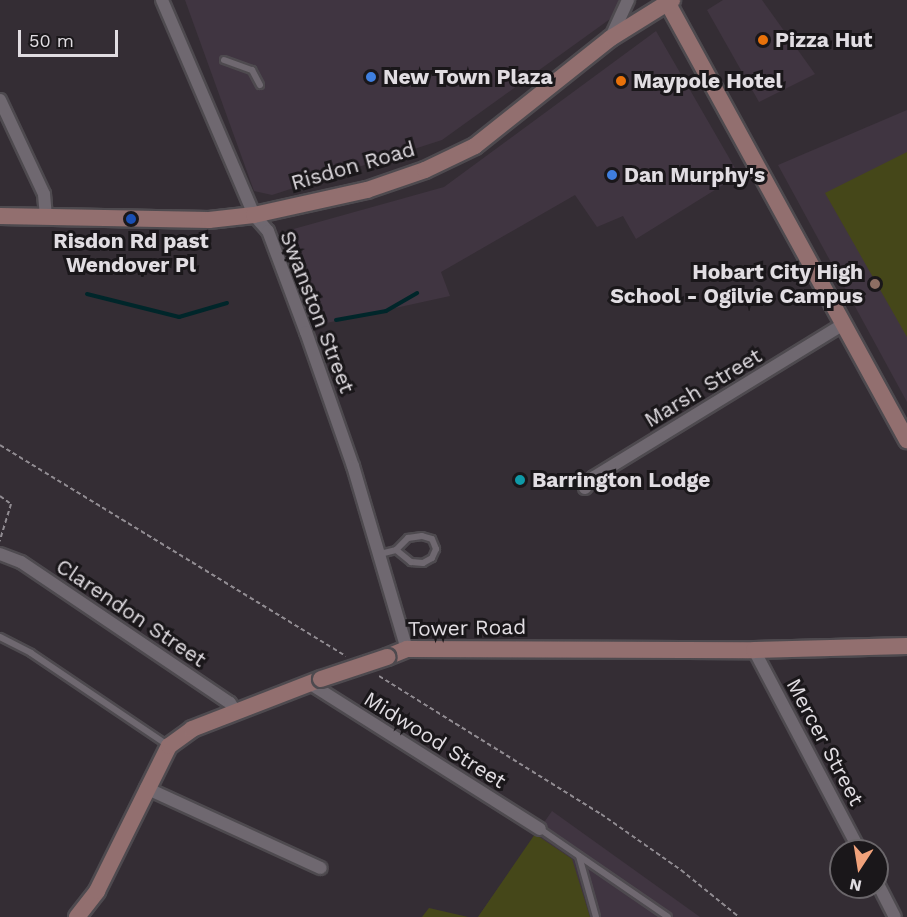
<!DOCTYPE html>
<html>
<head>
<meta charset="utf-8">
<style>
  body { margin:0 }
  #map { position:relative; width:907px; height:917px; overflow:hidden; background:#342d34; font-family:"Work Sans",sans-serif }
  div>[style] { position:absolute }
  .built>* { inset:0; background:#403541 }
  .green>* { inset:0; background:#454719 }
  .stream>* { height:4px; margin:-2px; padding:0 2px; transform-origin:2px; border-radius:2px; background:#00262a }
  .path>* { height:2px; margin-top:-1px; transform-origin:0; background:repeating-linear-gradient(90deg,#918c92 0 4.5px,transparent 0 7.5px) }
  .roads { filter:drop-shadow(2px 0 #4e4a4f) drop-shadow(-2px 0 #4e4a4f) drop-shadow(0 2px #4e4a4f) drop-shadow(0 -2px #4e4a4f) }
  .lane>* { height:6px; margin:-3px; padding:0 3px; transform-origin:3px; border-radius:3px; background:#6f6870 }
  .street>* { height:12px; margin:-6px; padding:0 6px; transform-origin:6px; border-radius:6px; background:#6f6870 }
  .secondary>* { height:16px; margin:-8px; padding:0 8px; transform-origin:8px; border-radius:8px; background:#926f6f }
  .bridges { filter:drop-shadow(2px 0 #4e4a4f) drop-shadow(-2px 0 #4e4a4f) drop-shadow(0 2px #4e4a4f) drop-shadow(0 -2px #4e4a4f) }
  .secondary-bridge>* { height:16px; margin:-8px; padding:0 8px; transform-origin:8px; border-radius:8px; background:#926f6f }
  .dots>* { width:16px; height:16px; translate:-50% -50%; box-sizing:border-box; border:3px solid #1a171a; border-radius:50% }
  span { translate:-50% -50%; white-space:nowrap; text-align:center; line-height:1.15; -webkit-text-stroke:6px #1a171a; paint-order:stroke }
  .poi-label { font-size:21px; color:#e1dde2; font-weight:700 }
  .left { translate:0 -50%; text-align:left }
  .right { translate:-100% -50%; text-align:right }
  .street-label { font-size:21px; color:#e1dde2 }
  .north { position:absolute; left:829px; top:839px; width:60px; height:60px; box-sizing:border-box; background:#1a171a; border:2px solid #6a666a; border-radius:50%; rotate:192deg; font-size:16px; font-weight:700; line-height:24px; text-align:center; color:#e1dde2 }
  .north::after { content:''; display:block; margin:auto; width:21px; height:27px; background:#f1a27b; clip-path:polygon(50% 0,100% 100%,50% 72%,0 100%) }
  .scale { position:absolute; left:18px; top:30px; width:100px; height:27px; box-sizing:border-box; border:3px solid #e1dde2; border-top:0; padding-left:8px; font-size:18px; line-height:21px; white-space:nowrap; color:#e1dde2; -webkit-text-stroke:4px #1a171a; paint-order:stroke }
</style>
</head>
<body>
<div id="map">
  <div class="built">
    <div style="clip-path:polygon(185px 0,621px 0,617px 14px,442px 140px,272px 195px,254px 191px)"></div>
    <div style="clip-path:polygon(723px 0,762px 0,815px 74px,759px 102px,707px 10px)"></div>
    <div style="clip-path:polygon(656px 31px,739px 175px,636px 239px,623px 216px,597px 227px,575px 195px,441px 272px,450px 296px,322px 324px,290px 230px,444px 187px)"></div>
    <div style="clip-path:polygon(907px 110px,907px 402px,778px 165px)"></div>
    <div style="clip-path:polygon(552px 811px,700px 917px,478px 917px)"></div>
  </div>
  <div class="green">
    <div style="clip-path:polygon(907px 152px,907px 337px,825px 193px)"></div>
    <div style="clip-path:polygon(535px 834px,572px 859px,590px 917px,478px 917px)"></div>
    <div style="clip-path:polygon(429px 908px,468px 917px,422px 917px)"></div>
  </div>
  <div class="stream">
    <div style="left:87px;top:294px;width:95px;rotate:14deg"></div>
    <div style="left:179px;top:317px;width:50px;rotate:-16.3deg"></div>
    <div style="left:336px;top:320px;width:51px;rotate:-10.2deg"></div>
    <div style="left:386px;top:311px;width:36px;rotate:-30deg"></div>
  </div>
  <div class="path">
    <div style="left:0;top:445px;width:405px;rotate:31.4deg"></div>
    <div style="left:0;top:496px;width:14px;rotate:36deg"></div>
    <div style="left:11px;top:504px;width:39px;rotate:107deg"></div>
    <div style="left:379px;top:676px;width:261px;rotate:31.9deg"></div>
    <div style="left:601px;top:814px;width:98px;rotate:35deg"></div>
    <div style="left:681px;top:870px;width:75px;rotate:39deg"></div>
  </div>
  <div class="roads">
    <div class="lane">
      <div style="left:224px;top:60px;width:30px;rotate:20deg"></div>
      <div style="left:252px;top:70px;width:17px;rotate:62deg"></div>
      <div style="left:380px;top:554px;width:16px;rotate:-14deg"></div>
      <div style="left:396px;top:550px;width:17px;rotate:-45deg"></div>
      <div style="left:408px;top:538px;width:14px;rotate:-8deg"></div>
      <div style="left:422px;top:536px;width:10px;rotate:17deg"></div>
      <div style="left:432px;top:539px;width:11px;rotate:68deg"></div>
      <div style="left:436px;top:549px;width:10px;rotate:114deg"></div>
      <div style="left:432px;top:558px;width:10px;rotate:151deg"></div>
      <div style="left:423px;top:563px;width:12px;rotate:-175deg"></div>
      <div style="left:411px;top:562px;width:19px;rotate:-141deg"></div>
      <div style="left:0;top:637px;width:35px;rotate:27deg"></div>
      <div style="left:31px;top:653px;width:166px;rotate:34deg"></div>
      <div style="left:540px;top:829px;width:155px;rotate:34.5deg"></div>
      <div style="left:579px;top:856px;width:63px;rotate:74.4deg"></div>
    </div>
    <div class="street">
      <div style="left:162px;top:0;width:234px;rotate:66.8deg"></div>
      <div style="left:254px;top:215px;width:21px;rotate:49deg"></div>
      <div style="left:268px;top:231px;width:108px;rotate:69.4deg"></div>
      <div style="left:306px;top:332px;width:142px;rotate:70.7deg"></div>
      <div style="left:353px;top:466px;width:191px;rotate:73.6deg"></div>
      <div style="left:611px;top:37px;width:41px;rotate:-65.3deg"></div>
      <div style="left:0;top:100px;width:104px;rotate:64.9deg"></div>
      <div style="left:44px;top:194px;width:22px;rotate:85deg"></div>
      <div style="left:585px;top:488px;width:14px;rotate:-51deg"></div>
      <div style="left:594px;top:477px;width:293px;rotate:-31.5deg"></div>
      <div style="left:0;top:554px;width:22px;rotate:21deg"></div>
      <div style="left:21px;top:562px;width:252px;rotate:34deg"></div>
      <div style="left:230px;top:703px;width:11px;rotate:56deg"></div>
      <div style="left:754px;top:650px;width:227px;rotate:62.2deg"></div>
      <div style="left:309px;top:683px;width:273px;rotate:32.3deg"></div>
      <div style="left:146px;top:788px;width:192px;rotate:24.6deg"></div>
      <div style="left:877px;top:882px;width:39px;rotate:63deg"></div>
    </div>
    <div class="secondary">
      <div style="left:666px;top:0;width:502px;rotate:61.29deg"></div>
      <div style="left:0;top:216px;width:209px;rotate:1.1deg"></div>
      <div style="left:209px;top:220px;width:45px;rotate:-6.3deg"></div>
      <div style="left:254px;top:215px;width:116px;rotate:-12.5deg"></div>
      <div style="left:367px;top:190px;width:61px;rotate:-19deg"></div>
      <div style="left:425px;top:170px;width:55px;rotate:-25.6deg"></div>
      <div style="left:475px;top:146px;width:174px;rotate:-38.5deg"></div>
      <div style="left:611px;top:38px;width:72px;rotate:-31.9deg"></div>
      <div style="left:387px;top:657px;width:22px;rotate:-22deg"></div>
      <div style="left:407px;top:649px;width:347px;rotate:0.2deg"></div>
      <div style="left:754px;top:650px;width:153px;rotate:-1.5deg"></div>
      <div style="left:77px;top:917px;width:33px;rotate:-52deg"></div>
      <div style="left:97px;top:891px;width:162px;rotate:-63.6deg"></div>
      <div style="left:169px;top:746px;width:29px;rotate:-36deg"></div>
      <div style="left:192px;top:729px;width:138px;rotate:-21.2deg"></div>
    </div>
  </div>
  <div class="bridges">
    <div class="secondary-bridge">
      <div style="left:321px;top:679px;width:70px;rotate:-18.4deg"></div>
    </div>
  </div>
  <div class="dots">
    <div style="left:763px;top:40px;background:#e8710a"></div>
    <div style="left:371px;top:77px;background:#3f7fe0"></div>
    <div style="left:621px;top:81px;background:#e8710a"></div>
    <div style="left:612px;top:175px;background:#3f7fe0"></div>
    <div style="left:131px;top:219px;background:#1a4fb4"></div>
    <div style="left:875px;top:284px;background:#8d6e63"></div>
    <div style="left:520px;top:480px;background:#0f9aa8"></div>
  </div>
  <div class="poi-label">
    <span class="left" style="left:775px;top:40px">Pizza Hut</span>
    <span class="left" style="left:383px;top:77px">New Town Plaza</span>
    <span class="left" style="left:633px;top:81px">Maypole Hotel</span>
    <span class="left" style="left:624px;top:175px">Dan Murphy's</span>
    <span style="left:131px;top:253px">Risdon Rd past<br>Wendover Pl</span>
    <span class="right" style="left:863px;top:284px">Hobart City High<br>School - Ogilvie Campus</span>
    <span class="left" style="left:532px;top:480px">Barrington Lodge</span>
  </div>
  <div class="street-label">
    <span style="left:353px;top:166px;rotate:-16deg">Risdon Road</span>
    <span style="left:317px;top:312px;rotate:69deg">Swanston Street</span>
    <span style="left:703px;top:388px;rotate:-31deg">Marsh Street</span>
    <span style="left:131px;top:613px;rotate:34deg">Clarendon Street</span>
    <span style="left:467px;top:628px;rotate:-1deg">Tower Road</span>
    <span style="left:435px;top:740px;rotate:32deg">Midwood Street</span>
    <span style="left:825px;top:742px;rotate:62deg">Mercer Street</span>
  </div>
  <div class="north">N</div>
  <div class="scale">50 m</div>
</div>
</body>
</html>
